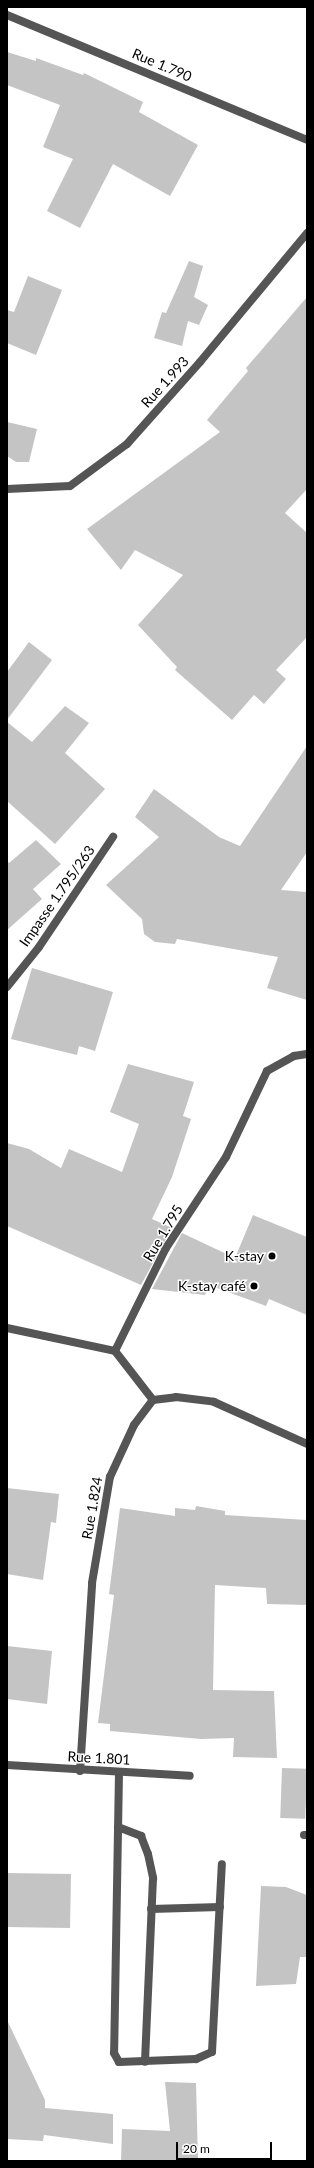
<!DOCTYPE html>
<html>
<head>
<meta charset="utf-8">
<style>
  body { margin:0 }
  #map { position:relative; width:314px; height:2168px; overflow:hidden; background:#fff; font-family:Lato,sans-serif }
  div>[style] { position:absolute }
  .building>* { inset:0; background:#c4c4c4; transform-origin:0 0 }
  .lane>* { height:8px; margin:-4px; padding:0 4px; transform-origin:4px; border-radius:4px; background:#555 }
  .street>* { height:8px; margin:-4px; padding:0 4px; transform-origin:4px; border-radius:4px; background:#555 }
  .dots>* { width:11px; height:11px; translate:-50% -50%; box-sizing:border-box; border:2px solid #fff; border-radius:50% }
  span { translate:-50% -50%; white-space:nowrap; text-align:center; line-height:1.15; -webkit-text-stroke:3px #fff; paint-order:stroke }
  .street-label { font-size:14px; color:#000 }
  .poi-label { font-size:14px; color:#000 }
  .right { translate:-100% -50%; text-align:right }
  .frame { position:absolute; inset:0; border:8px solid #000; pointer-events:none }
  .scale { position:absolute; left:176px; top:2142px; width:96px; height:18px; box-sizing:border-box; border:2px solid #000; border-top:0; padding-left:5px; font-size:12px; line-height:14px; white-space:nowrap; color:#000; -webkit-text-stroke:3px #fff; paint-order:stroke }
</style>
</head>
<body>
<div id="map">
  <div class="building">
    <div style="clip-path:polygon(7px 52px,36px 61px,36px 58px,83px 75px,84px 73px,143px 102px,139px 112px,198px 145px,170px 196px,113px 164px,80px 228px,47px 211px,73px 159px,43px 147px,60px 105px,7px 85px)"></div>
    <div style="clip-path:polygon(189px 261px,203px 266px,194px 297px,208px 305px,199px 325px,188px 321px,182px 346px,154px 338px,162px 312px,166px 313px)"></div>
    <div style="clip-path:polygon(28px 276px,62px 290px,36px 355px,7px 343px,7px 310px,14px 312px)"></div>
    <div style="clip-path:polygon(307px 297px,307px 489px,285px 513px,307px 533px,307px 637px,276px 670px,286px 679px,264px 704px,254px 695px,232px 720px,175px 670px,177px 667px,138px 625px,183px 575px,135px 550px,121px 570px,87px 529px,220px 432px,207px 420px,248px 371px,246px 368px)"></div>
    <div style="clip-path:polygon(7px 422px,37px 429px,29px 462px,16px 462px,7px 456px)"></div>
    <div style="clip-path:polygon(29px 642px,52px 660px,7px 720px,7px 672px)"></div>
    <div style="clip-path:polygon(65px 706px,89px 723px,65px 753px,105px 789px,55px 844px,7px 801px,7px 722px,32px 742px)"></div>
    <div style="clip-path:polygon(307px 746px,307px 852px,281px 890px,307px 892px,307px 1000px,267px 988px,278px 957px,177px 939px,175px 944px,155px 942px,144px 934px,142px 919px,106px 885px,159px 837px,135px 817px,154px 789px,219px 837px,240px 846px)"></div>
    <div style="clip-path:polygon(36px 840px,61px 864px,33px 889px,42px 899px,7px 930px,7px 861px,9px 863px)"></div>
    <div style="clip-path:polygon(32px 968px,113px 992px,95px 1051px,79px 1046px,77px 1055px,11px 1039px)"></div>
    <div style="clip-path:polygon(128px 1064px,194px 1082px,183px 1116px,191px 1119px,172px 1177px,152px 1219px,172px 1228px,141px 1285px,7px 1226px,7px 1143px,29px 1149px,61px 1168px,69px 1149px,122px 1172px,139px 1124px,110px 1112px)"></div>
    <div style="clip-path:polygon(253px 1215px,307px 1237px,307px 1315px,269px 1299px,266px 1306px,209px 1285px,205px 1295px,152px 1289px,182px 1233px,235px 1258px)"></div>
    <div style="clip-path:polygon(7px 1488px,59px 1494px,56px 1523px,51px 1522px,43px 1580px,7px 1574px)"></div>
    <div style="clip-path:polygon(196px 1506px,225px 1511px,225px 1515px,307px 1520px,307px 1605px,267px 1604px,266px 1588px,215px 1585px,213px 1690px,274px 1691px,277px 1758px,233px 1757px,234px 1738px,201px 1739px,110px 1731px,110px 1724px,98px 1723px,114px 1595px,109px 1594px,120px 1508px,175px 1516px,175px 1508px,195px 1510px)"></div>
    <div style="clip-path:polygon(7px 1646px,52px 1651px,47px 1704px,7px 1699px)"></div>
    <div style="left:282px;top:1768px;width:25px;height:50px;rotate:2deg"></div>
    <div style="left:7px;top:1873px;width:64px;height:54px;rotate:1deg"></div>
    <div style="clip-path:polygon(261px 1886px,286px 1887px,307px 1895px,307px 1957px,300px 1957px,296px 1984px,256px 1986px)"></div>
    <div style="clip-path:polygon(7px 2020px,45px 2100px,45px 2108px,113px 2114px,113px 2144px,44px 2135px,43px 2141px,7px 2139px)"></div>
    <div style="clip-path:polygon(165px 2082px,196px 2083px,198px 2161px,121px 2161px,122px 2129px,170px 2131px)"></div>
  </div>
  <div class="lane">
    <div style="left:119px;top:1773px;width:280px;rotate:91deg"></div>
    <div style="left:114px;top:2053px;width:10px;rotate:61deg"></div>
    <div style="left:119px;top:2062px;width:77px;rotate:-2.2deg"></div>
    <div style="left:196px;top:2059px;width:17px;rotate:-24deg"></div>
    <div style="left:212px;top:2052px;width:188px;rotate:-87deg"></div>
    <div style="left:118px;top:1827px;width:25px;rotate:21deg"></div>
    <div style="left:141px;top:1836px;width:19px;rotate:69deg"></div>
    <div style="left:148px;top:1854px;width:25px;rotate:78deg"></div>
    <div style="left:153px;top:1878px;width:184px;rotate:92.5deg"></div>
    <div style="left:151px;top:1909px;width:69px;rotate:-1.7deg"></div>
  </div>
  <div class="street">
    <div style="left:7px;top:15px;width:325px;rotate:22.6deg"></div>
    <div style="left:7px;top:489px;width:63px;rotate:-2.7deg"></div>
    <div style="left:70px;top:486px;width:71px;rotate:-36.4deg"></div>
    <div style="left:127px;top:444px;width:110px;rotate:-48.3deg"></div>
    <div style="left:200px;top:362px;width:168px;rotate:-50.3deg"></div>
    <div style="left:7px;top:987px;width:51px;rotate:-51.3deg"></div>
    <div style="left:39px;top:947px;width:133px;rotate:-56.1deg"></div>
    <div style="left:7px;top:1328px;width:110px;rotate:12deg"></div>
    <div style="left:115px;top:1351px;width:115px;rotate:-63.7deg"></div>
    <div style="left:166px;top:1248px;width:109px;rotate:-56.6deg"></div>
    <div style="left:226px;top:1157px;width:95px;rotate:-64.5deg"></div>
    <div style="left:267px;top:1071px;width:31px;rotate:-29deg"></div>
    <div style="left:294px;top:1056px;width:13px;rotate:-9deg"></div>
    <div style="left:115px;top:1351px;width:62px;rotate:52.2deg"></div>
    <div style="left:7px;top:1765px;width:183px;rotate:3.4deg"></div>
    <div style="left:80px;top:1771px;width:188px;rotate:-86.3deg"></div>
    <div style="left:92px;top:1583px;width:108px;rotate:-80.4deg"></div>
    <div style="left:110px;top:1477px;width:57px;rotate:-65.2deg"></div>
    <div style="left:134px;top:1425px;width:31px;rotate:-53deg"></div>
    <div style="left:153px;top:1400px;width:23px;rotate:-7deg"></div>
    <div style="left:176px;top:1397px;width:38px;rotate:7deg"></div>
    <div style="left:214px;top:1402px;width:102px;rotate:24.3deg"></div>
    <div style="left:304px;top:1835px;width:3px"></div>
  </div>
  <div class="dots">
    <div style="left:272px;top:1256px;background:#000"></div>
    <div style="left:254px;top:1286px;background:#000"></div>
  </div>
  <div class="street-label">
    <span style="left:162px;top:65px;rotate:23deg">Rue 1.790</span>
    <span style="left:165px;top:382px;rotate:-48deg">Rue 1.993</span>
    <span style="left:57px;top:896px;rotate:-55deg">Impasse 1.795/263</span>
    <span style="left:163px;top:1233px;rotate:-59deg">Rue 1.795</span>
    <span style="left:92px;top:1508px;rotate:-80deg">Rue 1.824</span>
    <span style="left:99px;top:1758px;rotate:3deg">Rue 1.801</span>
  </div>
  <div class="poi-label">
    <span class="right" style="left:264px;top:1256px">K-stay</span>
    <span class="right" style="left:246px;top:1286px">K-stay café</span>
  </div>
  <div class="frame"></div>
  <div class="scale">20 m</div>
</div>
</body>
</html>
